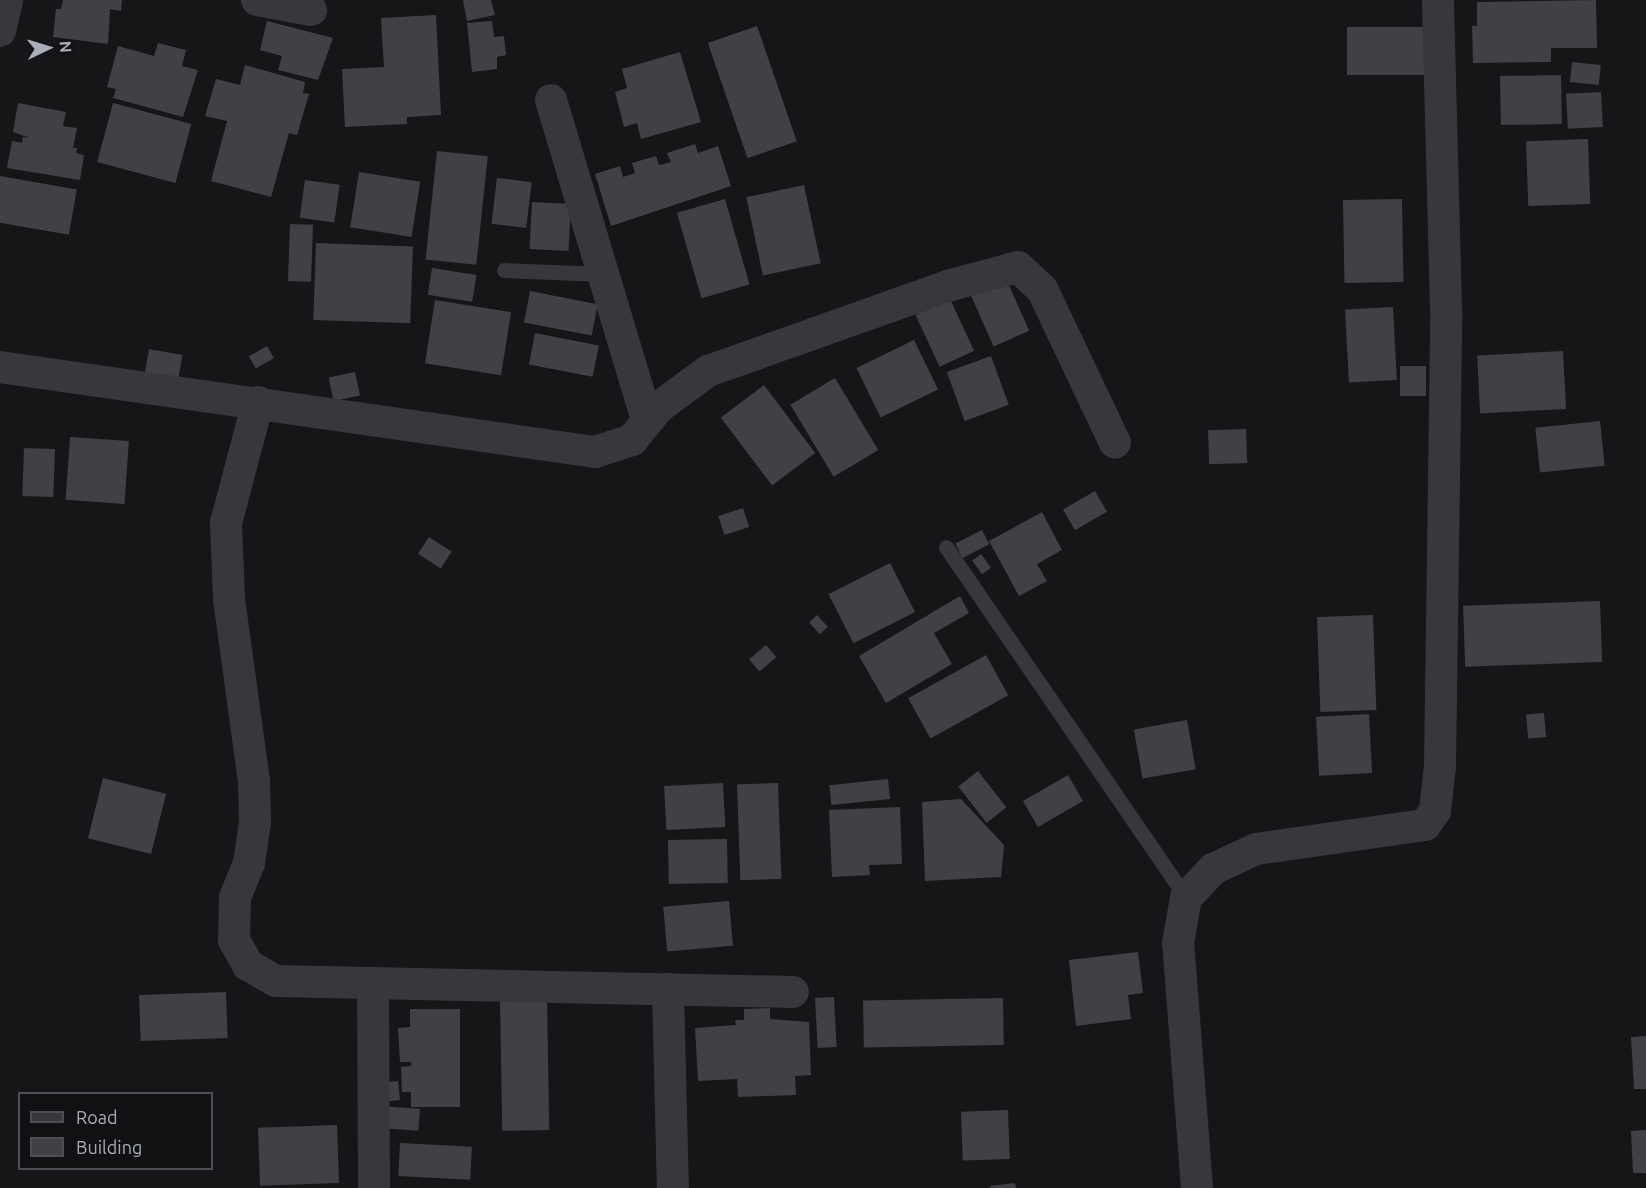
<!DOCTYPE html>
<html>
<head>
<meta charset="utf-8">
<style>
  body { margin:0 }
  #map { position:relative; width:1646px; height:1188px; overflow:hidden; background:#161618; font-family:Ubuntu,sans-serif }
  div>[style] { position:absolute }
  .building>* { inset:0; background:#404145; transform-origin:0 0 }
  .service>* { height:15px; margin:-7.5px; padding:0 7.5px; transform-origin:7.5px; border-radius:7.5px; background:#37383d }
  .minor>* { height:32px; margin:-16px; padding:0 16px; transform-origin:16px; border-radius:16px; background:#37383d }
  span { translate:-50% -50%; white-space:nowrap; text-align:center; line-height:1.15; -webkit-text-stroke:5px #111113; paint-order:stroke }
  .legend { position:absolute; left:18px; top:1092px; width:195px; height:78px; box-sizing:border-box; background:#111113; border:2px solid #4d4f55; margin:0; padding:8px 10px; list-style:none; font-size:18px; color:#a8adb8 }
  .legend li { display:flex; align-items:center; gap:12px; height:30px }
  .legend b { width:30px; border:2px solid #4d4f55 }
  .north { position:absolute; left:18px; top:18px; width:60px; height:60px; -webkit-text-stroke:4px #111113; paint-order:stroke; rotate:86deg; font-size:16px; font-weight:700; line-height:24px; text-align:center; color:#a8adb8 }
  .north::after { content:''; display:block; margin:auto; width:21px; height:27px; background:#a8adb8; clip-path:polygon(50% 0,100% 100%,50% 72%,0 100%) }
</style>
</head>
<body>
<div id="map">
  <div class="building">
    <div style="clip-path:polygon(63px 0,122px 0,121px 11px,110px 9px,108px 44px,53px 37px,56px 9px,61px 9px)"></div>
    <div style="clip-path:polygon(463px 0,491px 0,495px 15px,467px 21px)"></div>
    <div style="clip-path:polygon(1596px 0,1597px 48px,1551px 48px,1551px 62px,1473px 63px,1472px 26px,1477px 26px,1477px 2px)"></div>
    <div style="clip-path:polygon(436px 15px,441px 115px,407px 117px,407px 124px,345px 127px,342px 69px,384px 67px,381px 18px)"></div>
    <div style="clip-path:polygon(267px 21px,333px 38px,318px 80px,278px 70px,282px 56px,260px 50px)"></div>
    <div style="clip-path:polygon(492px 21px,494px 37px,504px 36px,506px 55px,497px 57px,497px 69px,472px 72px,467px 23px)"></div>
    <div style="left:757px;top:26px;width:122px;height:52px;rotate:71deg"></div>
    <div style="left:1347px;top:27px;width:78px;height:48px"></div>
    <div style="clip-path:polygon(158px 43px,186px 50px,182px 66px,198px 70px,183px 117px,113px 98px,116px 89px,107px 87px,118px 46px,154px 56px)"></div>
    <div style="clip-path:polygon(680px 52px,701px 122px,641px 139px,637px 123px,624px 127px,615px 92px,627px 88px,622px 69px)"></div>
    <div style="left:1572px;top:62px;width:29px;height:20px;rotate:6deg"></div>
    <div style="clip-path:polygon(245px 65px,305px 82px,303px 93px,309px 94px,297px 135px,289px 133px,271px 197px,211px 181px,227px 121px,205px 116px,216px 79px,240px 85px)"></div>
    <div style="left:1561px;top:75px;width:49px;height:61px;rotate:89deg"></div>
    <div style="left:1601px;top:92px;width:35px;height:35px;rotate:87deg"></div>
    <div style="clip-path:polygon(18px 103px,66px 112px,63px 126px,77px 128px,73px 148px,77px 148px,76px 153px,84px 155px,80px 180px,7px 168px,12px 141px,22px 143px,23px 137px,30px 138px,13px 132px)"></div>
    <div style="left:113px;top:103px;width:81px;height:61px;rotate:15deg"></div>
    <div style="left:1588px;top:139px;width:65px;height:62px;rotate:88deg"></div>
    <div style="clip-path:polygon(695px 144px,698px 153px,718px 146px,731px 186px,611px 226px,595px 174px,620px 166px,623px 177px,635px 173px,632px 163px,656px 156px,659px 165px,671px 162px,667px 153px)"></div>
    <div style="left:437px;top:151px;width:51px;height:109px;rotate:6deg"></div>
    <div style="left:359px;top:172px;width:62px;height:56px;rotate:9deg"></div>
    <div style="left:0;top:176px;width:78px;height:46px;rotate:10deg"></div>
    <div style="left:497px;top:178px;width:35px;height:46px;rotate:7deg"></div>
    <div style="left:305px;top:180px;width:35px;height:38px;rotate:8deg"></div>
    <div style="left:804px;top:185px;width:80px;height:59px;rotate:78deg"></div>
    <div style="left:725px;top:199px;width:89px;height:50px;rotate:74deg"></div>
    <div style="left:1402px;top:199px;width:83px;height:59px;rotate:89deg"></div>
    <div style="left:532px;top:202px;width:39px;height:47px;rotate:3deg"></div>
    <div style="left:290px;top:224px;width:23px;height:57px;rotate:2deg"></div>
    <div style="left:316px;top:243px;width:97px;height:77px;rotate:2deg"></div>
    <div style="left:432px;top:268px;width:45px;height:27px;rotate:9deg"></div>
    <div style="left:1004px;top:274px;width:62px;height:39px;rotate:66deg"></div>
    <div style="left:530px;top:291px;width:69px;height:32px;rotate:11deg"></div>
    <div style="left:950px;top:299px;width:57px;height:38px;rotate:65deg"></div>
    <div style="left:435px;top:300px;width:77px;height:64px;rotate:9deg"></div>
    <div style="left:1393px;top:307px;width:73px;height:48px;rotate:87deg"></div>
    <div style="left:535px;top:333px;width:65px;height:32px;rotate:11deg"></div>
    <div style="left:914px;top:340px;width:55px;height:64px;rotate:64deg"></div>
    <div style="left:267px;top:346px;width:14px;height:21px;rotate:60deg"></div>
    <div style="left:149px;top:349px;width:34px;height:25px;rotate:10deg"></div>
    <div style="left:1563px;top:351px;width:58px;height:86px;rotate:87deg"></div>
    <div style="left:991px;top:356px;width:52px;height:47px;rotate:70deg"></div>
    <div style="left:1400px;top:366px;width:26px;height:30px"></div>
    <div style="left:355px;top:372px;width:24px;height:27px;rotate:78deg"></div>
    <div style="left:835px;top:378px;width:84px;height:52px;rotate:59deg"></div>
    <div style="left:764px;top:385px;width:85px;height:54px;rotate:53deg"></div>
    <div style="left:1600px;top:421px;width:45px;height:65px;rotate:84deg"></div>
    <div style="left:1246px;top:429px;width:34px;height:38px;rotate:88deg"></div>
    <div style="left:70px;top:437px;width:59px;height:63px;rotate:4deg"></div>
    <div style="left:24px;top:448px;width:31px;height:48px;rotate:2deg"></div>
    <div style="left:1095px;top:491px;width:24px;height:37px;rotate:60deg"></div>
    <div style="left:743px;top:508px;width:20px;height:26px;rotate:72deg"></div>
    <div style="clip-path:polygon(1042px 512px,1062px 550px,1037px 564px,1047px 581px,1019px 596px,989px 541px)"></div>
    <div style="left:982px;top:530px;width:16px;height:30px;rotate:63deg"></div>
    <div style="left:429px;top:537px;width:27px;height:20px;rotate:33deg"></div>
    <div style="left:981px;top:554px;width:17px;height:11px;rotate:54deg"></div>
    <div style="left:890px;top:563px;width:55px;height:69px;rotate:63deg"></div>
    <div style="clip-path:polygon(960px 596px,969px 613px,934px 633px,952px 664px,886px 703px,859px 656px)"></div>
    <div style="left:1600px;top:601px;width:61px;height:137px;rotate:88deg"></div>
    <div style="left:817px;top:615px;width:16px;height:11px;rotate:47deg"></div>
    <div style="left:1373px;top:615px;width:95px;height:56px;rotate:88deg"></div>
    <div style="left:766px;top:645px;width:16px;height:22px;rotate:50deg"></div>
    <div style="left:986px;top:655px;width:46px;height:89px;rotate:61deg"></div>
    <div style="left:1544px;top:713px;width:24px;height:18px;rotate:85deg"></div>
    <div style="left:1369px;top:714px;width:59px;height:53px;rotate:87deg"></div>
    <div style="left:1187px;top:720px;width:50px;height:54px;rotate:80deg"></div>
    <div style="left:978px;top:771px;width:46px;height:25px;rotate:52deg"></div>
    <div style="left:1068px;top:775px;width:30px;height:52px;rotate:60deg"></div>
    <div style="left:103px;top:778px;width:65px;height:62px;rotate:14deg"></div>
    <div style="left:888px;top:779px;width:20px;height:59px;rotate:84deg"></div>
    <div style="left:723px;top:783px;width:44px;height:59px;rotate:87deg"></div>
    <div style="left:778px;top:783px;width:96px;height:41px;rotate:88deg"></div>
    <div style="clip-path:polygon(961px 799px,1004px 845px,1001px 877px,925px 881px,922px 802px)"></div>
    <div style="clip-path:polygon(900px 807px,902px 864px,869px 865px,870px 875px,832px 877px,829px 810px)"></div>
    <div style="left:727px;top:839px;width:44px;height:59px;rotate:89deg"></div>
    <div style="left:729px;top:901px;width:45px;height:66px;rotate:85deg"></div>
    <div style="clip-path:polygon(1138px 952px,1143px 993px,1128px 995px,1131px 1019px,1076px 1026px,1069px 960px)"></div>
    <div style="left:226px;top:992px;width:46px;height:87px;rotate:88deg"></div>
    <div style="left:834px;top:997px;width:50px;height:19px;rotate:87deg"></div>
    <div style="left:1003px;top:998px;width:47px;height:140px;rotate:89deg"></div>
    <div style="left:547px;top:1000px;width:130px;height:47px;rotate:89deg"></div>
    <div style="clip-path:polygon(770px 1008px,770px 1019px,809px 1022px,811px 1075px,795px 1076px,796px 1095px,738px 1097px,737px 1079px,698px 1081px,695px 1028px,736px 1025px,735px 1020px,744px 1020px,744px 1009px)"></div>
    <div style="clip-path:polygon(410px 1009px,460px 1009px,460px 1107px,411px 1107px,411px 1092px,402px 1092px,401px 1067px,411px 1066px,411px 1062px,400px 1062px,398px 1028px,410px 1027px)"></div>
    <div style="clip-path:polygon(1646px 1036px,1646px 1089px,1634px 1089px,1631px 1037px)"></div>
    <div style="left:398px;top:1081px;width:19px;height:20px;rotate:84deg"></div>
    <div style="left:380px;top:1106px;width:40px;height:22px;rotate:4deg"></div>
    <div style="left:1008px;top:1110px;width:49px;height:47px;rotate:88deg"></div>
    <div style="left:337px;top:1125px;width:58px;height:79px;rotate:88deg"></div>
    <div style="clip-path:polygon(1646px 1130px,1646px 1173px,1633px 1173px,1631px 1131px)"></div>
    <div style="left:400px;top:1143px;width:72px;height:33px;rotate:3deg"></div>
    <div style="clip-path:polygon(1015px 1183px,1016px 1188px,991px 1188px,990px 1186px)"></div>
  </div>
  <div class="service">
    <div style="left:504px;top:270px;width:99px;rotate:2.3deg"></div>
    <div style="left:946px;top:547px;width:425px;rotate:55.6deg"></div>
  </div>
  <div class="minor">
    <div style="left:257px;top:0;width:55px;rotate:10.5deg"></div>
    <div style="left:0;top:31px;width:32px;rotate:-77deg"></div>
    <div style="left:551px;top:100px;width:335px;rotate:73.3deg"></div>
    <div style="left:0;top:367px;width:601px;rotate:8.13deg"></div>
    <div style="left:595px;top:452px;width:39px;rotate:-18deg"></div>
    <div style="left:632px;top:440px;width:43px;rotate:-50.7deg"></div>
    <div style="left:659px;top:407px;width:61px;rotate:-36.3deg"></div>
    <div style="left:708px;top:371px;width:258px;rotate:-19.5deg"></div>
    <div style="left:951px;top:285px;width:69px;rotate:-15deg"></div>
    <div style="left:1018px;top:267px;width:33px;rotate:43deg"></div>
    <div style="left:1042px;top:289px;width:170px;rotate:64.6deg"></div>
    <div style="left:258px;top:402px;width:125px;rotate:104.8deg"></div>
    <div style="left:226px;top:523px;width:76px;rotate:87.7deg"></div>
    <div style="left:229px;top:599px;width:184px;rotate:82.2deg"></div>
    <div style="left:254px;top:781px;width:41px;rotate:88.6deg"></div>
    <div style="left:255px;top:822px;width:41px;rotate:98.3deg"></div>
    <div style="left:249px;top:863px;width:37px;rotate:112deg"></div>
    <div style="left:235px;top:897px;width:43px;rotate:91.3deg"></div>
    <div style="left:234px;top:940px;width:29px;rotate:61deg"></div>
    <div style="left:248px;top:965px;width:32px;rotate:30deg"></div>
    <div style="left:276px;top:981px;width:517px;rotate:1.22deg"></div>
    <div style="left:373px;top:983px;width:205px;rotate:89.7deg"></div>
    <div style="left:668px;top:989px;width:199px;rotate:88.6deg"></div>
    <div style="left:1197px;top:1188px;width:246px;rotate:-94.4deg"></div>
    <div style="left:1178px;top:943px;width:46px;rotate:-79.9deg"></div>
    <div style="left:1186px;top:898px;width:40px;rotate:-47deg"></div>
    <div style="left:1213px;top:869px;width:47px;rotate:-24.9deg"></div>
    <div style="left:1256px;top:849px;width:171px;rotate:-8.1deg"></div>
    <div style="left:1425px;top:825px;width:17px;rotate:-54deg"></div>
    <div style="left:1435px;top:811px;width:45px;rotate:-83.7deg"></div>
    <div style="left:1440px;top:766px;width:457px;rotate:-89.2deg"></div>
    <div style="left:1446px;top:309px;width:309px;rotate:-91.5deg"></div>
  </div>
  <ul class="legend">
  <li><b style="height:8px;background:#37383d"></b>Road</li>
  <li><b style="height:16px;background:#404145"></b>Building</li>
  </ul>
  <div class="north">N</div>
</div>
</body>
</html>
